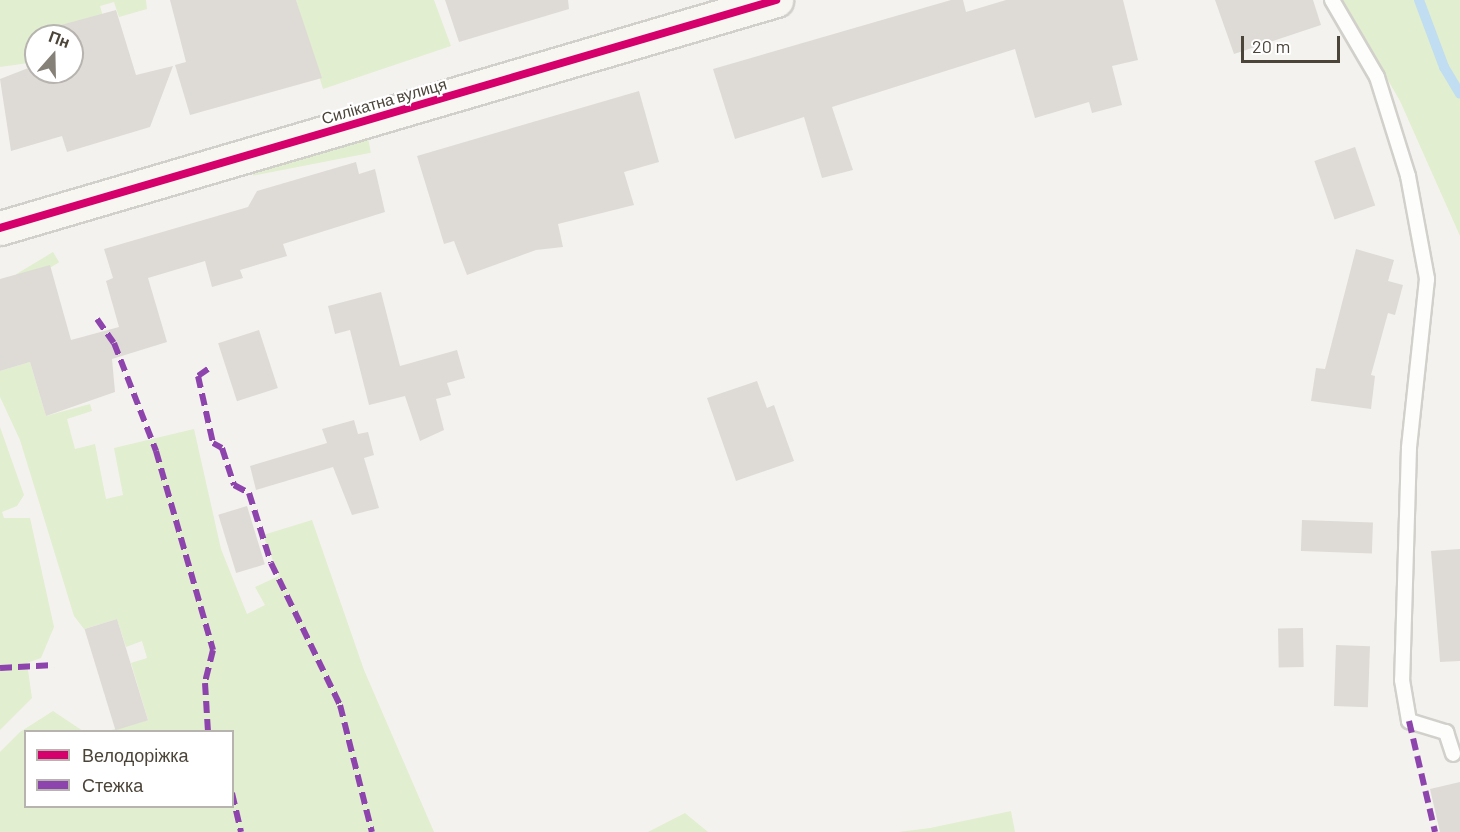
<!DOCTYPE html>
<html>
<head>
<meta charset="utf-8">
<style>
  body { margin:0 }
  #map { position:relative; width:1460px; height:832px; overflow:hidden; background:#f4f2ee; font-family:Barlow,sans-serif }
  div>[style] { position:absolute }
  .green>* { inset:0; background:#e1eecf; transform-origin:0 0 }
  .stream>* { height:10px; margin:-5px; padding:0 5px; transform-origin:5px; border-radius:5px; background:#c0ddf1 }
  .building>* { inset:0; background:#dedbd6; transform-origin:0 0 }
  .roads { filter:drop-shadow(2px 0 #d2d0cb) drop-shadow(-2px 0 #d2d0cb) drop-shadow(0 2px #d2d0cb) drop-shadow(0 -2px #d2d0cb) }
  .lane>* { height:14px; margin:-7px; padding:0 7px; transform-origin:7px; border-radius:7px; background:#fdfdfc }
  .secondary>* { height:33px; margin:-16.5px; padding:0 16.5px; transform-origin:16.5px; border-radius:16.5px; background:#f7f6f1 }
  .quiet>* { height:6px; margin-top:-3px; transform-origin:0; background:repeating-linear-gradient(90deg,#8e44ad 0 12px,transparent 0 18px) }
  .cycleway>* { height:8px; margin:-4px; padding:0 4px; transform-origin:4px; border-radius:4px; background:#d6006c }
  span { translate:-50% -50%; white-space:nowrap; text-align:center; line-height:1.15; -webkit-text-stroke:4.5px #fff; paint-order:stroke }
  .street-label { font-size:16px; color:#4b4439 }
  .legend { position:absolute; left:24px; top:730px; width:210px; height:78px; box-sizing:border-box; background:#fff; border:2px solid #b7b4b0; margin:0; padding:8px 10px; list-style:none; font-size:18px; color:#4b4439 }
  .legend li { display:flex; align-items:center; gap:12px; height:30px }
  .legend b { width:30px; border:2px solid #b7b4b0 }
  .north { position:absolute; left:24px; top:24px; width:60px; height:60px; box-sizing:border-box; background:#fff; border:2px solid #b7b4b0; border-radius:50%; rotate:20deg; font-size:16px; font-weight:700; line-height:24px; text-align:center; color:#4b4439 }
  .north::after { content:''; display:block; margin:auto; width:21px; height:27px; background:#868178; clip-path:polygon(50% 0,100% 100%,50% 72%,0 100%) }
  .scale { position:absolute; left:1241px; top:36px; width:99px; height:27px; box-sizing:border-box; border:3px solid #4b4439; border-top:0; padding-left:8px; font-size:18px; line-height:21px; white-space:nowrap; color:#4b4439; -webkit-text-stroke:4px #fff; paint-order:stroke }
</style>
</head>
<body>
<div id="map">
  <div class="green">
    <div style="clip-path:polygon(0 0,146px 0,147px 9px,119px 17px,114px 2px,100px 6px,105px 24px,36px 36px,36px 62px,0 67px)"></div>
    <div style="clip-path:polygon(296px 0,434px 0,451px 46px,323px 89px)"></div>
    <div style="clip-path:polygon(1342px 0,1460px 0,1460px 236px,1400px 101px)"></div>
    <div style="left:368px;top:138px;width:15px;height:120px;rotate:79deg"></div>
    <div style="left:53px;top:252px;width:12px;height:43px;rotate:59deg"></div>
    <div style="clip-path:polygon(30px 362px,46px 416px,90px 404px,92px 411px,67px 419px,75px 449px,95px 444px,106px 499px,123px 495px,114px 448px,194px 429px,221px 549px,247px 614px,265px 605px,255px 587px,279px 576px,263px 535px,312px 520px,364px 670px,434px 832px,0 832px,0 752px,20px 732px,53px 711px,83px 731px,26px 732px,26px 806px,232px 806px,232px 732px,108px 731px,148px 720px,131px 663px,147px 658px,142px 641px,126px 647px,117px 619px,84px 629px,74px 616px,20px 440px,0 397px,0 371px)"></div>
    <div style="clip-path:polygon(0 427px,24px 495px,17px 506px,2px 512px,4px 518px,30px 518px,54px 627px,41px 658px,27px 663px,32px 698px,0 730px)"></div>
    <div style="clip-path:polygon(1011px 811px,1015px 832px,898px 832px,930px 828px)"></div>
    <div style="clip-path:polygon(685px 813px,708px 832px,648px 832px)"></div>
  </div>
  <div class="stream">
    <div style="left:1419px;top:0;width:72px;rotate:69.5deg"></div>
    <div style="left:1444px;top:67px;width:31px;rotate:59deg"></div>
  </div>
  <div class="building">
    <div style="clip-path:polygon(170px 0,296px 0,322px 78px,190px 115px,175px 65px,186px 62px)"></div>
    <div style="clip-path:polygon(445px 0,568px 0,569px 9px,459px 42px)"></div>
    <div style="clip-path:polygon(951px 0,963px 0,966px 12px,1006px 0,1123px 0,1138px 60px,1112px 66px,1122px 105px,1092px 113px,1089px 102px,1035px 118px,1015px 49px,832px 107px,853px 170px,822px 178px,804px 117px,735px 139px,713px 69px)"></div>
    <div style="clip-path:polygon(1215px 0,1313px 0,1321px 25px,1234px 54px)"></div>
    <div style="clip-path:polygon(116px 10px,136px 75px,173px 66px,150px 127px,67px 152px,62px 136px,11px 151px,0 79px,36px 65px,36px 72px,72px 72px,72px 36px,52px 36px,50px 28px)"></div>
    <div style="clip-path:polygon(639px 91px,659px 162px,624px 172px,634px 205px,558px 224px,563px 247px,536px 250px,467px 275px,454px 241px,444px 244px,417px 156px)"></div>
    <div style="left:1355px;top:147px;width:62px;height:43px;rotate:71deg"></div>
    <div style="clip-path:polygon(356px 162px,359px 174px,375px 169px,385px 212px,283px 244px,287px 256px,240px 270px,243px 278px,212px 287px,205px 261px,148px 278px,167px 342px,112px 359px,115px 392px,46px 416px,30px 362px,0 371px,0 279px,50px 265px,71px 340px,119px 327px,106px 281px,113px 278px,104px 249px,248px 207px,257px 191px)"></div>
    <div style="clip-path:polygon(1356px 249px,1394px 260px,1388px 281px,1403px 285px,1395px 315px,1388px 313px,1371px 375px,1375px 376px,1371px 409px,1311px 401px,1316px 368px,1325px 369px)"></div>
    <div style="clip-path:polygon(381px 292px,400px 366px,457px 350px,465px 378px,447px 383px,451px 395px,436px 399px,444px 430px,420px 441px,405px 396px,369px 405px,350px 330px,335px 334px,328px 306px)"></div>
    <div style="left:259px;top:330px;width:61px;height:43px;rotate:72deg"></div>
    <div style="clip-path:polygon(757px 381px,767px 408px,774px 405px,794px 461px,736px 481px,707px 398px)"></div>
    <div style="clip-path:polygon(354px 420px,358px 434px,368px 432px,374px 455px,364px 458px,379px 508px,352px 515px,333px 467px,256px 490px,250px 466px,327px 443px,322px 429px)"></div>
    <div style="left:247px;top:506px;width:61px;height:30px;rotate:73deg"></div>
    <div style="left:1302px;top:520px;width:71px;height:31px;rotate:2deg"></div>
    <div style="clip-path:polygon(1460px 549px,1460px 661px,1440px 662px,1431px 551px)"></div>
    <div style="left:117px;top:619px;width:106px;height:34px;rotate:73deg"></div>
    <div style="left:1303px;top:628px;width:39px;height:25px;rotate:89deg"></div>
    <div style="left:1336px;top:645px;width:34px;height:61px;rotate:2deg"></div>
    <div style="clip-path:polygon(1460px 782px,1460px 832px,1440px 832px,1430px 789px)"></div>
  </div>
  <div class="roads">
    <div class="lane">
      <div style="left:1332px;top:0;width:89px;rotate:59.7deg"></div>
      <div style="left:1377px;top:77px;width:104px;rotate:72.6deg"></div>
      <div style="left:1408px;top:176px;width:105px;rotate:79.5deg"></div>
      <div style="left:1427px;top:279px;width:170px;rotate:96.1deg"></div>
      <div style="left:1409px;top:448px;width:232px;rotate:91.7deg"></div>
      <div style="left:1402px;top:680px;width:42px;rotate:80.3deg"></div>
      <div style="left:1409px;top:721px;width:39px;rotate:17deg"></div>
      <div style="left:1446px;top:732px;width:23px;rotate:72deg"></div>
    </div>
    <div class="secondary">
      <div style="left:0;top:228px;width:809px;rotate:-16.37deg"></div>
    </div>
  </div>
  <div class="quiet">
    <div style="left:97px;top:319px;width:29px;rotate:55deg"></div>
    <div style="left:114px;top:343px;width:116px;rotate:68.7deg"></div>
    <div style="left:156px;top:451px;width:207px;rotate:74deg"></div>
    <div style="left:213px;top:650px;width:34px;rotate:104deg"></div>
    <div style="left:205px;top:683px;width:49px;rotate:86.5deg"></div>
    <div style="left:208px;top:369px;width:12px;rotate:145deg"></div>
    <div style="left:198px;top:376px;width:69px;rotate:77.4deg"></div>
    <div style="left:213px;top:443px;width:10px;rotate:29deg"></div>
    <div style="left:222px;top:448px;width:39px;rotate:72deg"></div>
    <div style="left:234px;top:485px;width:17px;rotate:28deg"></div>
    <div style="left:249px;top:493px;width:73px;rotate:72.6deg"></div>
    <div style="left:271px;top:563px;width:158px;rotate:64.1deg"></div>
    <div style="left:340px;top:705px;width:131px;rotate:75.9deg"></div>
    <div style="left:0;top:668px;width:54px;rotate:-3.2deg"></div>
    <div style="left:1409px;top:721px;width:114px;rotate:76.8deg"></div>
    <div style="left:232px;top:793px;width:40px;rotate:77deg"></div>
  </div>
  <div class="cycleway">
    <div style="left:0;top:228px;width:809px;rotate:-16.37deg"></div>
  </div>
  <div class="street-label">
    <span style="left:384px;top:101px;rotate:-16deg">Силікатна вулиця</span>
  </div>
  <ul class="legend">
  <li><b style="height:8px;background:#d6006c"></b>Велодоріжка</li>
  <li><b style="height:8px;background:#8e44ad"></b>Стежка</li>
  </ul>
  <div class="north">Пн</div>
  <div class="scale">20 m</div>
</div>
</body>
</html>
